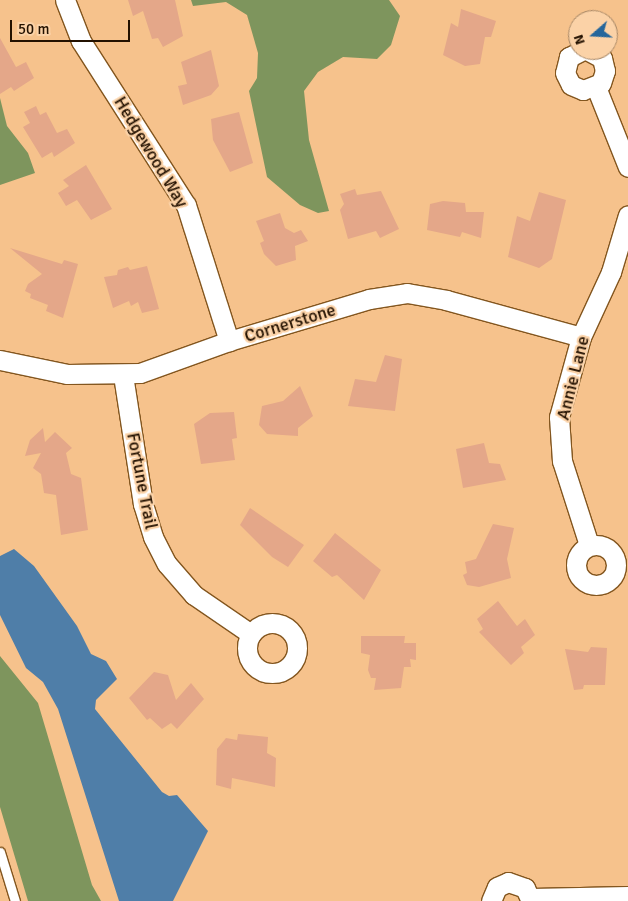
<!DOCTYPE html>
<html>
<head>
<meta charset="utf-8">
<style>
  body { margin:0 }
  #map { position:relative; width:628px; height:901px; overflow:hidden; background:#f6c28c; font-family:Signika,sans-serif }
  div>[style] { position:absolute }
  .forest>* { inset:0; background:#7e955d }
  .water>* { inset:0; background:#4f7ea8 }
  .building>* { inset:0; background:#e4a789 }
  .roads { filter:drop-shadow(1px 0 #83561f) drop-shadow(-1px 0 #83561f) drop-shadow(0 1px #83561f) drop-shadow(0 -1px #83561f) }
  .lane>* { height:9px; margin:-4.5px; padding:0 4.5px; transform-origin:4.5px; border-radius:4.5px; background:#fff }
  .street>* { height:19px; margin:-9.5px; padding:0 9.5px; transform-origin:9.5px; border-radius:9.5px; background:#fff }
  .street>.ring { margin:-9.5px; padding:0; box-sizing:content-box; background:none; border:19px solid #fff; border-radius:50% }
  span { translate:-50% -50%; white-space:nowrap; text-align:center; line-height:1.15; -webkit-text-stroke:4.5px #fbd2a7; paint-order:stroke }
  .street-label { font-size:18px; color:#231100 }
  .north { position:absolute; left:568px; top:10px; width:50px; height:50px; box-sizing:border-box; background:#fbd2a7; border:1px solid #a58564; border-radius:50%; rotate:251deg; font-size:14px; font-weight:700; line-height:20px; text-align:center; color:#231100 }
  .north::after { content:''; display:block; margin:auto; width:18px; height:22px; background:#25669b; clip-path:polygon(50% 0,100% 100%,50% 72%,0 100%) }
  .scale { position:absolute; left:10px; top:20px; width:120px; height:22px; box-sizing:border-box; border:2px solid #231100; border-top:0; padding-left:6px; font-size:15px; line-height:18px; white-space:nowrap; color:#231100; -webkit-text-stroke:4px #fbd2a7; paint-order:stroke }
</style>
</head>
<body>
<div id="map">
  <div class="forest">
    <div style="clip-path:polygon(191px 0,389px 0,400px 16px,391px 45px,377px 59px,343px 57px,318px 72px,304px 91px,309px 140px,329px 211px,318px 213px,300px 205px,267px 177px,249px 91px,257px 78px,258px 53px,247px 15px,226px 2px,193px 6px)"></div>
    <div style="clip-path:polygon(0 98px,7px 126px,28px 153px,35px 173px,0 185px)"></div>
    <div style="clip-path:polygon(0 656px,38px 703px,92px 885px,101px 901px,28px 901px,0 807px)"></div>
  </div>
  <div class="water">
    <div style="clip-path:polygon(14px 549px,34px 566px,77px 626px,91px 654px,106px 661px,117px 679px,96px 700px,95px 709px,162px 792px,169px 796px,177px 795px,208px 831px,173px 901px,119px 901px,58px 709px,43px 682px,26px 668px,0 615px,0 556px)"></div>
  </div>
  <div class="building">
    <div style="clip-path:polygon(128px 0,175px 0,183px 36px,163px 47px,158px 38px,152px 39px,143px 11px,133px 16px)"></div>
    <div style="clip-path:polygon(461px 9px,496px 21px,491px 37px,485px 37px,480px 64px,465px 66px,443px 55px,451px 23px,458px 27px)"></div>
    <div style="clip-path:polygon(0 38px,16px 67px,26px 62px,34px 78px,14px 91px,11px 87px,0 94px)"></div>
    <div style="clip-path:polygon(211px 50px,219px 86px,211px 95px,183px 105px,178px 86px,187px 84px,181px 62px)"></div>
    <div style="clip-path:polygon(36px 106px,40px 115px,46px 112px,57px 133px,67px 129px,75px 143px,54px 157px,52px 152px,42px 158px,23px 127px,30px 123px,24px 112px)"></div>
    <div style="clip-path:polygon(239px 112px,253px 163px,230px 172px,213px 140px,211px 119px)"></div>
    <div style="clip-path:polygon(86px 165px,112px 209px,91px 220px,77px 200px,66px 206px,58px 193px,69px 186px,63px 180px)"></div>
    <div style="clip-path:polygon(355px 189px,357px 195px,381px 191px,399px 229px,380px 238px,376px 231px,348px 239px,340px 210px,344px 204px,340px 194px)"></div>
    <div style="clip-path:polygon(539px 192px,566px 200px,552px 259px,539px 268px,508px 257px,517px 216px,530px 221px)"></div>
    <div style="clip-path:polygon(443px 201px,465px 203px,466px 212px,484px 212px,481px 238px,462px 232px,460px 237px,427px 230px,430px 204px)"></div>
    <div style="clip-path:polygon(280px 213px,285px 228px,294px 233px,301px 230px,308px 241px,295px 246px,296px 260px,276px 266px,264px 254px,260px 243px,264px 241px,256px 221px)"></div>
    <div style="clip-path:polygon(10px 248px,62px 264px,64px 260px,78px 264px,63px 318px,46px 311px,48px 305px,30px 298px,31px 294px,25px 291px,28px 284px,42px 274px)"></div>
    <div style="clip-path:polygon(147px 266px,159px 309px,142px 313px,138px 302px,131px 306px,129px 301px,113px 308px,104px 277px,117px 275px,118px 270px,128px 267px,130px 270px)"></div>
    <div style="clip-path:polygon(385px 355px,402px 359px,395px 411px,348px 406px,355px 379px,376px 382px)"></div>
    <div style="clip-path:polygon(300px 386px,313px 416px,298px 428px,298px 436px,267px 434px,259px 425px,262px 406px,283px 401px)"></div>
    <div style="clip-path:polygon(234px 412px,237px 438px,232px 439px,235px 460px,201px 464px,194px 424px,210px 413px)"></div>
    <div style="clip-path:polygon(43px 428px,45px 442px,55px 432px,72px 448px,66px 453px,71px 474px,81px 478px,88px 530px,61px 535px,56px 495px,44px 493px,41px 474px,33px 468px,41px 453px,25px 456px,30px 440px)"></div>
    <div style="clip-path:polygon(484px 443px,489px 463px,500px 464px,506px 480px,463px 488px,456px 449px)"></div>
    <div style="clip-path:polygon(250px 508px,304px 545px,288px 567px,272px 557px,240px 525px)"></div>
    <div style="clip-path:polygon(493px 524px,514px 528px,507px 559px,511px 578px,479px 587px,467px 585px,463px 575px,467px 573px,465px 562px,476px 559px)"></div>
    <div style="clip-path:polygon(335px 533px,381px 570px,364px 600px,337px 575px,332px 577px,313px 561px)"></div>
    <div style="clip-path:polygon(498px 601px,517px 626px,525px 619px,535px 635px,521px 647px,524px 653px,511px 665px,479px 632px,483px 629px,477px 619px)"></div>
    <div style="clip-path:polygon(361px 636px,405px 636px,404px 643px,416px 643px,416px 660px,410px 659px,411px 667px,404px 667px,401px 688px,374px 690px,376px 678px,371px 678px,368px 670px,370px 655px,361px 653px)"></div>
    <div style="clip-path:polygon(591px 647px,607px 648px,605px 685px,584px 685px,583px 689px,574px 690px,565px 649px,588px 652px)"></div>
    <div style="clip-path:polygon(154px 672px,168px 675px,176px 700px,191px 683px,204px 699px,177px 729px,171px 723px,162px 729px,150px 718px,147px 720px,129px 698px)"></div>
    <div style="clip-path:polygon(238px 734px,268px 737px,267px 753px,276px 758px,275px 787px,232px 778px,231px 789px,216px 785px,217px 749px,226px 738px,237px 740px)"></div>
  </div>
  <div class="roads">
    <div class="lane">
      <div style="left:0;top:852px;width:51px;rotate:73deg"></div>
    </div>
    <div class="street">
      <div style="left:65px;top:0;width:44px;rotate:68.7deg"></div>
      <div style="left:81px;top:41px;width:195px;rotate:57.4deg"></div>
      <div style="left:186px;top:205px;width:143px;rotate:72.5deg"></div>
      <div style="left:583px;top:50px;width:16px;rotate:153deg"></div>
      <div style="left:569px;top:57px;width:16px;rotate:104deg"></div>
      <div style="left:565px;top:73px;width:13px;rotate:63deg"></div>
      <div style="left:571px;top:85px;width:13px;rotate:23deg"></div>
      <div style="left:583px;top:90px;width:19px;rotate:-21deg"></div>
      <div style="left:601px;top:83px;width:13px;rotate:-72deg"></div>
      <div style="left:605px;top:71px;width:13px;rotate:-103deg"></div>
      <div style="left:602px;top:58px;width:17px;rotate:-152deg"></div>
      <div style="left:596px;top:87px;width:86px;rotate:68.2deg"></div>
      <div style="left:0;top:360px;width:68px;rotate:11.8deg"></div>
      <div style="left:67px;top:374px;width:73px;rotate:-0.8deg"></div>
      <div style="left:140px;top:373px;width:95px;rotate:-19.8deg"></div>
      <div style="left:229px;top:341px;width:146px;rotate:-16.7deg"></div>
      <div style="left:369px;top:299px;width:38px;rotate:-9deg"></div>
      <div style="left:407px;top:293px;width:40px;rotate:10deg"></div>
      <div style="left:446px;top:300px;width:140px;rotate:15.3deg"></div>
      <div style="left:123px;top:375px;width:131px;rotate:81.2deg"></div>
      <div style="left:143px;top:504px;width:34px;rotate:73deg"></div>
      <div style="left:153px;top:537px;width:30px;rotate:63deg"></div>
      <div style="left:167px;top:564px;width:41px;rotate:48.9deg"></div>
      <div style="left:194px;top:595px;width:69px;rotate:34.4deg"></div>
      <div style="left:589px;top:545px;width:88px;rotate:-107.8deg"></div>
      <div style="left:562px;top:461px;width:44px;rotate:-93.9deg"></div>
      <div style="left:559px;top:417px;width:83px;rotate:-74.6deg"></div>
      <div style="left:581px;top:337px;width:72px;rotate:-65.2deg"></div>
      <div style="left:611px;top:272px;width:59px;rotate:-73.4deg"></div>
      <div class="ring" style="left:576px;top:545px;width:21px;height:21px"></div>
      <div class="ring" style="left:247px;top:623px;width:31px;height:31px"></div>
      <div style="left:531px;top:898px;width:97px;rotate:-1.2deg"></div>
      <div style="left:491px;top:901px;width:15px;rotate:-67deg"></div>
      <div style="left:497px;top:887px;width:12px;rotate:-24deg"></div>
      <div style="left:508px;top:882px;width:18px;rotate:19deg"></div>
      <div style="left:525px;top:888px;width:14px;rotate:65deg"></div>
    </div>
  </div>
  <div class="street-label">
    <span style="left:151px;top:152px;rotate:59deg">Hedgewood Way</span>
    <span style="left:290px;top:323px;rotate:-17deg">Cornerstone</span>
    <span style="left:573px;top:378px;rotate:-76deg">Annie Lane</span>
    <span style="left:142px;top:481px;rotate:79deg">Fortune Trail</span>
  </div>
  <div class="north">N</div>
  <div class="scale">50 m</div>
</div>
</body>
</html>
